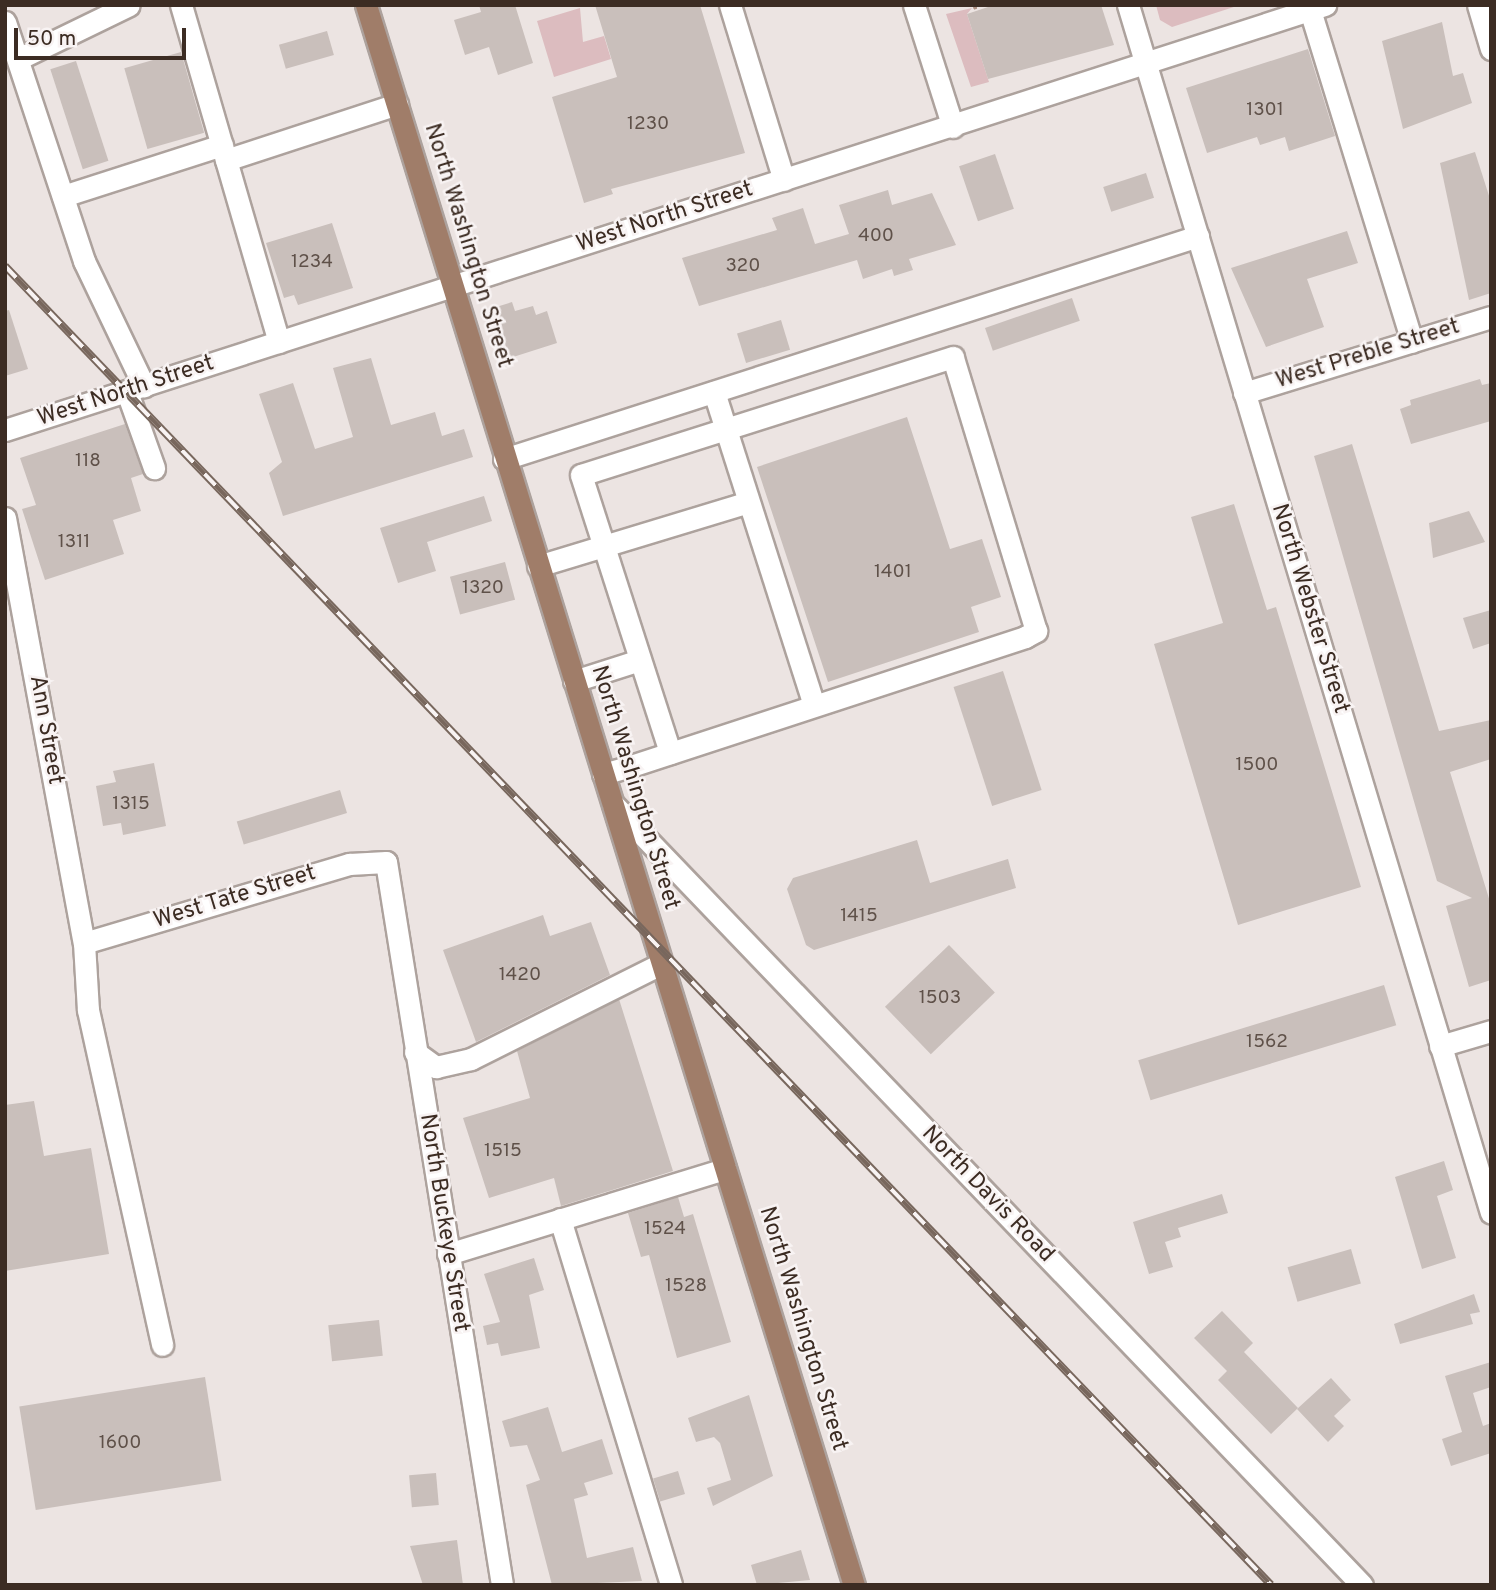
<!DOCTYPE html>
<html>
<head>
<meta charset="utf-8">
<style>
  body { margin:0 }
  #map { position:relative; width:1496px; height:1590px; overflow:hidden; background:#ece4e2; font-family:Overpass,sans-serif }
  div>[style] { position:absolute }
  .green>* { inset:0; background:#dcbcbf }
  .building>* { inset:0; background:#c9bfbb; transform-origin:0 0 }
  .path>* { height:4.5px; margin-top:-2.25px; transform-origin:0; background:repeating-linear-gradient(90deg,#ae9184 0 3.5px,transparent 0 8.5px) }
  .roads { filter:drop-shadow(2px 0 #ada29d) drop-shadow(-2px 0 #ada29d) drop-shadow(0 2px #ada29d) drop-shadow(0 -2px #ada29d) }
  .minor>* { height:21px; margin:-10.5px; padding:0 10.5px; transform-origin:10.5px; border-radius:10.5px; background:#fff }
  .major>* { height:21px; margin:-10.5px; padding:0 10.5px; transform-origin:10.5px; border-radius:10.5px; background:#a07d69 }
  .rail>* { height:8px; margin-top:-4px; transform-origin:0; background:repeating-linear-gradient(90deg,#f8f3f3 0 16px,#78675d 0 32px); box-sizing:border-box; border-block:2px solid #78675d }
  span { translate:-50% -50%; white-space:nowrap; text-align:center; line-height:1.15; -webkit-text-stroke:5px #f8f3f3; paint-order:stroke }
  .number-label { font-size:19px; color:#5f5149 }
  .number-label span { -webkit-text-stroke-width:0 }
  .street-label { font-size:23px; color:#3c2c23 }
  .frame { position:absolute; inset:0; border:7px solid #3c2c23; pointer-events:none }
  .scale { position:absolute; left:14px; top:28px; width:172px; height:32px; box-sizing:border-box; border:4px solid #3c2c23; border-top:0; padding-left:9px; font-size:21px; line-height:24px; white-space:nowrap; color:#3c2c23; -webkit-text-stroke:5px #f8f3f3; paint-order:stroke }
</style>
</head>
<body>
<div id="map">
  <div class="green">
    <div style="clip-path:polygon(1156px 5px,1240px 5px,1172px 27px,1160px 20px)"></div>
    <div style="clip-path:polygon(580px 8px,583px 42px,604px 36px,611px 59px,554px 77px,537px 21px)"></div>
    <div style="clip-path:polygon(972px 8px,967px 14px,989px 82px,971px 87px,946px 14px)"></div>
  </div>
  <div class="building">
    <div style="clip-path:polygon(479px 5px,515px 5px,533px 63px,498px 75px,489px 47px,465px 55px,454px 20px,481px 12px)"></div>
    <div style="clip-path:polygon(595px 5px,700px 5px,745px 153px,611px 189px,613px 194px,584px 203px,552px 97px,617px 77px)"></div>
    <div style="clip-path:polygon(994px 5px,1101px 5px,1114px 45px,988px 79px,967px 14px)"></div>
    <div style="clip-path:polygon(1442px 22px,1453px 76px,1463px 73px,1472px 103px,1403px 129px,1382px 41px)"></div>
    <div style="left:327px;top:31px;width:25px;height:50px;rotate:74deg"></div>
    <div style="clip-path:polygon(1308px 49px,1335px 136px,1289px 151px,1285px 137px,1260px 145px,1257px 137px,1207px 153px,1186px 88px)"></div>
    <div style="left:181px;top:52px;width:84px;height:59px;rotate:74deg"></div>
    <div style="left:76px;top:61px;width:105px;height:27px;rotate:72deg"></div>
    <div style="clip-path:polygon(1475px 152px,1491px 202px,1491px 293px,1469px 300px,1440px 163px)"></div>
    <div style="left:995px;top:154px;width:58px;height:38px;rotate:71deg"></div>
    <div style="left:1146px;top:173px;width:26px;height:45px;rotate:72deg"></div>
    <div style="clip-path:polygon(888px 190px,892px 205px,932px 193px,956px 245px,909px 259px,913px 270px,894px 276px,892px 269px,863px 279px,857px 260px,699px 306px,682px 258px,777px 230px,772px 218px,803px 208px,815px 244px,849px 234px,839px 205px)"></div>
    <div style="clip-path:polygon(332px 223px,353px 288px,298px 305px,294px 295px,284px 298px,266px 243px)"></div>
    <div style="clip-path:polygon(1347px 231px,1358px 263px,1307px 279px,1324px 327px,1266px 347px,1231px 268px)"></div>
    <div style="left:1072px;top:298px;width:24px;height:92px;rotate:71deg"></div>
    <div style="clip-path:polygon(512px 302px,515px 311px,533px 306px,536px 315px,547px 311px,557px 343px,510px 358px,493px 308px)"></div>
    <div style="clip-path:polygon(9px 310px,28px 369px,5px 376px,5px 311px)"></div>
    <div style="left:781px;top:320px;width:31px;height:46px;rotate:73deg"></div>
    <div style="clip-path:polygon(371px 358px,391px 425px,435px 412px,442px 436px,464px 429px,473px 457px,283px 516px,269px 473px,282px 462px,259px 394px,293px 383px,315px 449px,353px 437px,333px 368px)"></div>
    <div style="clip-path:polygon(1480px 379px,1482px 385px,1491px 383px,1491px 421px,1411px 444px,1400px 409px,1411px 405px,1410px 400px)"></div>
    <div style="clip-path:polygon(907px 417px,950px 549px,982px 539px,1001px 597px,971px 607px,979px 632px,828px 682px,757px 467px)"></div>
    <div style="clip-path:polygon(125px 424px,143px 474px,131px 478px,141px 511px,113px 520px,124px 554px,45px 580px,22px 509px,36px 505px,20px 458px)"></div>
    <div style="clip-path:polygon(1352px 444px,1439px 731px,1491px 720px,1491px 759px,1450px 772px,1491px 905px,1491px 980px,1469px 987px,1446px 906px,1472px 898px,1437px 881px,1314px 456px)"></div>
    <div style="clip-path:polygon(484px 496px,492px 521px,427px 542px,436px 571px,398px 583px,380px 528px)"></div>
    <div style="clip-path:polygon(1234px 504px,1267px 610px,1276px 607px,1361px 887px,1238px 925px,1154px 644px,1223px 623px,1191px 517px)"></div>
    <div style="clip-path:polygon(1469px 511px,1485px 542px,1433px 558px,1429px 523px)"></div>
    <div style="left:505px;top:562px;width:39px;height:57px;rotate:75deg"></div>
    <div style="clip-path:polygon(1491px 610px,1491px 643px,1473px 649px,1463px 618px)"></div>
    <div style="left:1003px;top:671px;width:125px;height:52px;rotate:72deg"></div>
    <div style="clip-path:polygon(154px 763px,166px 826px,123px 835px,121px 823px,103px 826px,96px 786px,116px 782px,113px 771px)"></div>
    <div style="left:340px;top:790px;width:24px;height:108px;rotate:73deg"></div>
    <div style="clip-path:polygon(917px 840px,930px 883px,1008px 859px,1016px 888px,814px 950px,806px 945px,787px 889px,793px 878px)"></div>
    <div style="clip-path:polygon(543px 915px,550px 936px,591px 922px,610px 975px,476px 1042px,443px 950px)"></div>
    <div style="left:949px;top:945px;width:66px;height:89px;rotate:46deg"></div>
    <div style="left:1384px;top:985px;width:42px;height:257px;rotate:73deg"></div>
    <div style="clip-path:polygon(619px 999px,673px 1171px,561px 1206px,554px 1178px,489px 1198px,463px 1118px,530px 1098px,517px 1051px)"></div>
    <div style="clip-path:polygon(34px 1101px,44px 1156px,91px 1148px,109px 1254px,5px 1271px,5px 1105px)"></div>
    <div style="clip-path:polygon(1444px 1161px,1453px 1190px,1437px 1196px,1456px 1258px,1422px 1269px,1395px 1177px)"></div>
    <div style="clip-path:polygon(1222px 1194px,1228px 1213px,1178px 1228px,1181px 1237px,1165px 1242px,1173px 1267px,1149px 1274px,1133px 1222px)"></div>
    <div style="clip-path:polygon(678px 1197px,684px 1217px,693px 1214px,731px 1342px,677px 1358px,649px 1255px,641px 1257px,628px 1213px)"></div>
    <div style="left:1351px;top:1249px;width:36px;height:66px;rotate:74deg"></div>
    <div style="clip-path:polygon(534px 1258px,544px 1290px,529px 1295px,540px 1348px,501px 1356px,498px 1343px,487px 1345px,483px 1326px,500px 1322px,484px 1274px)"></div>
    <div style="clip-path:polygon(1474px 1294px,1480px 1312px,1470px 1314px,1473px 1324px,1400px 1344px,1394px 1324px)"></div>
    <div style="clip-path:polygon(1222px 1311px,1253px 1343px,1244px 1352px,1298px 1408px,1271px 1434px,1218px 1380px,1227px 1371px,1194px 1338px)"></div>
    <div style="left:379px;top:1320px;width:36px;height:51px;rotate:84deg"></div>
    <div style="clip-path:polygon(1491px 1362px,1491px 1387px,1473px 1393px,1483px 1426px,1491px 1423px,1491px 1453px,1451px 1466px,1442px 1439px,1462px 1432px,1445px 1376px)"></div>
    <div style="left:205px;top:1377px;width:105px;height:188px;rotate:81deg"></div>
    <div style="clip-path:polygon(1331px 1378px,1351px 1400px,1334px 1416px,1344px 1426px,1328px 1442px,1297px 1409px)"></div>
    <div style="clip-path:polygon(749px 1395px,773px 1476px,713px 1506px,707px 1488px,731px 1480px,720px 1443px,714px 1437px,696px 1442px,688px 1418px)"></div>
    <div style="clip-path:polygon(548px 1407px,562px 1452px,602px 1439px,613px 1474px,584px 1483px,588px 1495px,574px 1499px,587px 1558px,633px 1547px,642px 1581px,552px 1585px,526px 1485px,540px 1480px,527px 1445px,510px 1447px,502px 1421px)"></div>
    <div style="left:678px;top:1471px;width:24px;height:26px;rotate:73deg"></div>
    <div style="left:436px;top:1473px;width:32px;height:27px;rotate:85deg"></div>
    <div style="clip-path:polygon(457px 1540px,463px 1585px,423px 1585px,410px 1546px)"></div>
    <div style="clip-path:polygon(801px 1550px,810px 1580px,757px 1585px,751px 1565px)"></div>
  </div>
  <div class="path">
    <div style="left:973px;top:7px;width:6px;rotate:-18deg"></div>
  </div>
  <div class="roads">
    <div class="minor">
      <div style="left:181px;top:5px;width:351px;rotate:73.8deg"></div>
      <div style="left:730px;top:5px;width:183px;rotate:72.9deg"></div>
      <div style="left:914px;top:5px;width:128px;rotate:72.3deg"></div>
      <div style="left:1128px;top:5px;width:1261px;rotate:73.27deg"></div>
      <div style="left:1478px;top:5px;width:46px;rotate:73.5deg"></div>
      <div style="left:1310px;top:10px;width:347px;rotate:72.9deg"></div>
      <div style="left:5px;top:22px;width:252px;rotate:71.7deg"></div>
      <div style="left:84px;top:261px;width:139px;rotate:64.4deg"></div>
      <div style="left:18px;top:59px;width:123px;rotate:-25.9deg"></div>
      <div style="left:226px;top:160px;width:180px;rotate:-18.1deg"></div>
      <div style="left:63px;top:196px;width:167px;rotate:-17.8deg"></div>
      <div style="left:127px;top:392px;width:81px;rotate:70.4deg"></div>
      <div style="left:714px;top:392px;width:329px;rotate:72.3deg"></div>
      <div style="left:1244px;top:393px;width:258px;rotate:-17.1deg"></div>
      <div style="left:5px;top:430px;width:1387px;rotate:-17.85deg"></div>
      <div style="left:504px;top:459px;width:729px;rotate:-17.81deg"></div>
      <div style="left:5px;top:518px;width:432px;rotate:79.5deg"></div>
      <div style="left:84px;top:943px;width:67px;rotate:86.6deg"></div>
      <div style="left:88px;top:1010px;width:343px;rotate:77.5deg"></div>
      <div style="left:538px;top:566px;width:220px;rotate:-16.9deg"></div>
      <div style="left:574px;top:681px;width:69px;rotate:-17.7deg"></div>
      <div style="left:603px;top:774px;width:29px;rotate:-16deg"></div>
      <div style="left:631px;top:766px;width:415px;rotate:-18.1deg"></div>
      <div style="left:1025px;top:637px;width:13px;rotate:-29deg"></div>
      <div style="left:1036px;top:631px;width:286px;rotate:-106.9deg"></div>
      <div style="left:953px;top:357px;width:390px;rotate:162.4deg"></div>
      <div style="left:581px;top:475px;width:292px;rotate:72.2deg"></div>
      <div style="left:613px;top:804px;width:1082px;rotate:46.2deg"></div>
      <div style="left:84px;top:943px;width:277px;rotate:-16.6deg"></div>
      <div style="left:349px;top:864px;width:37px;rotate:-3deg"></div>
      <div style="left:386px;top:862px;width:732px;rotate:80.88deg"></div>
      <div style="left:1440px;top:1046px;width:53px;rotate:-16.4deg"></div>
      <div style="left:415px;top:1052px;width:26px;rotate:36deg"></div>
      <div style="left:436px;top:1067px;width:36px;rotate:-13deg"></div>
      <div style="left:471px;top:1059px;width:212px;rotate:-26.6deg"></div>
      <div style="left:560px;top:1219px;width:382px;rotate:73.1deg"></div>
      <div style="left:448px;top:1254px;width:290px;rotate:-17.1deg"></div>
    </div>
    <div class="major">
      <div style="left:366px;top:5px;width:1654px;rotate:72.84deg"></div>
    </div>
  </div>
  <div class="rail">
    <div style="left:5px;top:266px;width:1828px;rotate:46.17deg"></div>
  </div>
  <div class="number-label">
    <span style="left:1265px;top:111px">1301</span>
    <span style="left:648px;top:125px">1230</span>
    <span style="left:876px;top:237px">400</span>
    <span style="left:312px;top:263px">1234</span>
    <span style="left:743px;top:267px">320</span>
    <span style="left:88px;top:462px">118</span>
    <span style="left:74px;top:543px">1311</span>
    <span style="left:893px;top:573px">1401</span>
    <span style="left:483px;top:589px">1320</span>
    <span style="left:1257px;top:766px">1500</span>
    <span style="left:131px;top:805px">1315</span>
    <span style="left:859px;top:917px">1415</span>
    <span style="left:520px;top:976px">1420</span>
    <span style="left:940px;top:999px">1503</span>
    <span style="left:1267px;top:1043px">1562</span>
    <span style="left:503px;top:1152px">1515</span>
    <span style="left:665px;top:1230px">1524</span>
    <span style="left:686px;top:1287px">1528</span>
    <span style="left:120px;top:1444px">1600</span>
  </div>
  <div class="street-label">
    <span style="left:665px;top:218px;rotate:-18deg">West North Street</span>
    <span style="left:467px;top:246px;rotate:73deg">North Washington Street</span>
    <span style="left:1368px;top:355px;rotate:-17deg">West Preble Street</span>
    <span style="left:126px;top:392px;rotate:-18deg">West North Street</span>
    <span style="left:1309px;top:609px;rotate:73deg">North Webster Street</span>
    <span style="left:45px;top:730px;rotate:80deg">Ann Street</span>
    <span style="left:634px;top:788px;rotate:73deg">North Washington Street</span>
    <span style="left:235px;top:898px;rotate:-17deg">West Tate Street</span>
    <span style="left:987px;top:1195px;rotate:46deg">North Davis Road</span>
    <span style="left:443px;top:1223px;rotate:81deg">North Buckeye Street</span>
    <span style="left:802px;top:1329px;rotate:73deg">North Washington Street</span>
  </div>
  <div class="frame"></div>
  <div class="scale">50 m</div>
</div>
</body>
</html>
